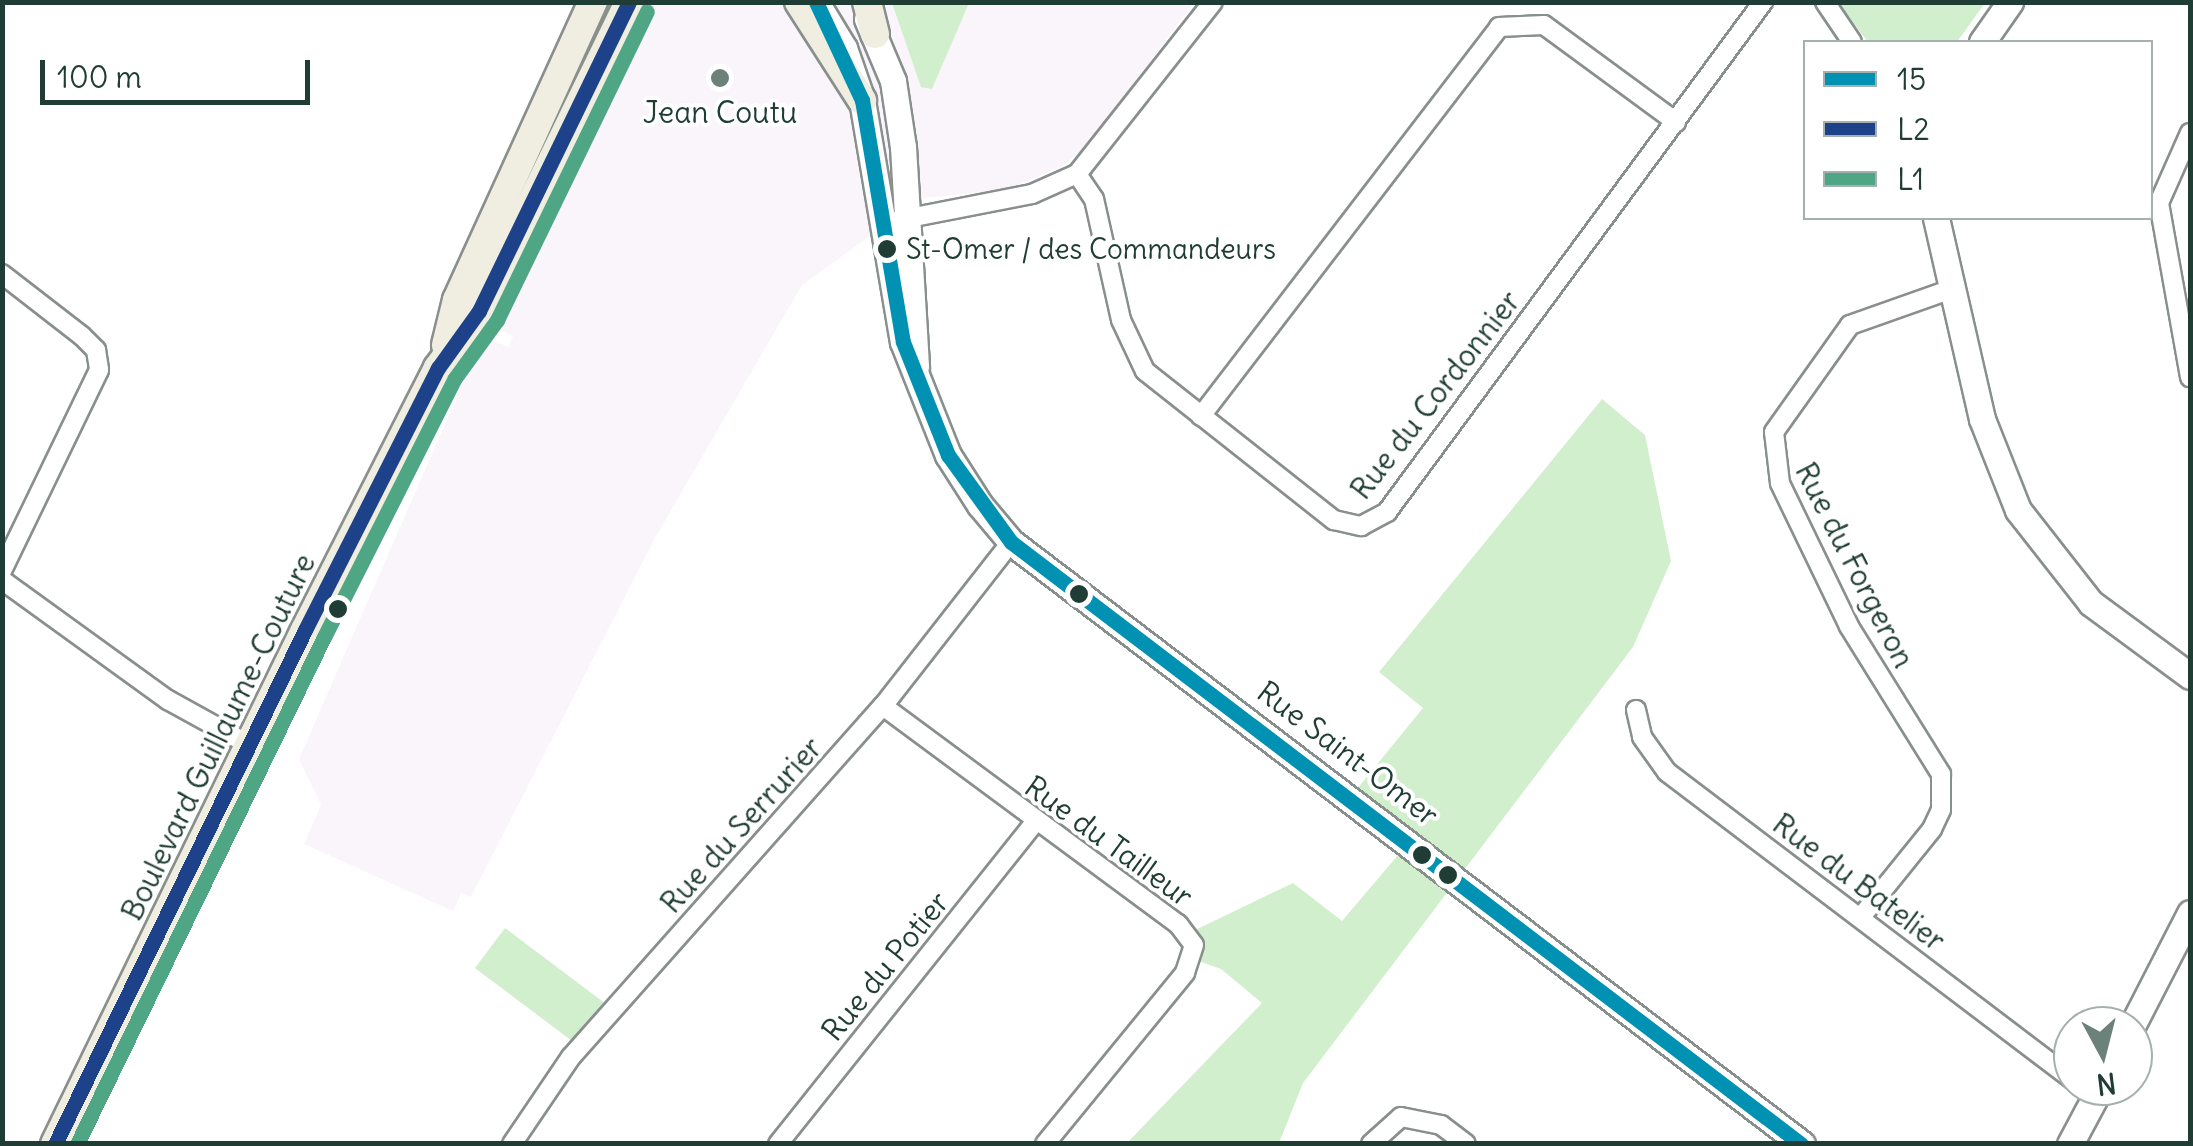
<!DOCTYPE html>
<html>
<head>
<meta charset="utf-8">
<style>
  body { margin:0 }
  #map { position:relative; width:2193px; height:1146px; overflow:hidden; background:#fff; font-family:Delius,sans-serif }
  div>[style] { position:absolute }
  .built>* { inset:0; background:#faf4fb }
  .green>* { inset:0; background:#d2efcd; transform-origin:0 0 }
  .roads { filter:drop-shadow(2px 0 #898f8d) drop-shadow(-2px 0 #898f8d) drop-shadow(0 2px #898f8d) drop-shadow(0 -2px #898f8d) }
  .street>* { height:18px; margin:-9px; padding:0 9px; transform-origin:9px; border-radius:9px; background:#fff }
  .secondary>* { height:25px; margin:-12.5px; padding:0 12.5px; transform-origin:12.5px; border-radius:12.5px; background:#fff }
  .primary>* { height:28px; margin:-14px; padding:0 14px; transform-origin:14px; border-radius:14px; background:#f0ede1 }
  .bus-1>* { height:15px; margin:-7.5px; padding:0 7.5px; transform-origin:7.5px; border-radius:7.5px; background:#0091b3 }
  .bus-2>* { height:15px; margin:-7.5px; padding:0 7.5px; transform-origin:7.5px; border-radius:7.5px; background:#1e4289 }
  .bus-3>* { height:15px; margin:-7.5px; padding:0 7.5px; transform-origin:7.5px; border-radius:7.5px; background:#4ea685 }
  .dots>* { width:28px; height:28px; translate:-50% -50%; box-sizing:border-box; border:5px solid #fff; border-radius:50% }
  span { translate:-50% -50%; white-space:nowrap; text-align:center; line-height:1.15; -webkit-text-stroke:8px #fff; paint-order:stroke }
  .bus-label { font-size:28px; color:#1f3d34 }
  .left { translate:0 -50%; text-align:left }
  .poi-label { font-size:30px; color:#1f3d34 }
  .street-label { font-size:30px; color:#1f3d34 }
  .frame { position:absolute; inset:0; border:5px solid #1f3d34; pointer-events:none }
  .legend { position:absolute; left:1803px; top:40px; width:350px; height:180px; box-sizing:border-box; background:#fff; border:2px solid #a5b1ae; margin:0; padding:12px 18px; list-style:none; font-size:30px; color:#1f3d34 }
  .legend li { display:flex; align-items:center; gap:20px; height:50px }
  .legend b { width:50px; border:2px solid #a5b1ae }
  .north { position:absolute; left:2053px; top:1006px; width:100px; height:100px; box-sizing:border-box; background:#fff; border:2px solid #a5b1ae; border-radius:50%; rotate:173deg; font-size:28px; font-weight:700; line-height:40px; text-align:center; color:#1f3d34 }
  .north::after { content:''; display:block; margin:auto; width:35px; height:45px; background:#6d817b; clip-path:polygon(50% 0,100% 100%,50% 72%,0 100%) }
  .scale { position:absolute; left:40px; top:60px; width:270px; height:45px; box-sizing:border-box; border:5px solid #1f3d34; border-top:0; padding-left:12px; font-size:30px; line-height:35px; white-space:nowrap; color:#1f3d34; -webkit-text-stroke:8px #fff; paint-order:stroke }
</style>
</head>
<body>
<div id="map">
  <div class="built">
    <div style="clip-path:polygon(634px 3px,1193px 3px,1090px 144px,1059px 168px,1004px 190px,923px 198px,802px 285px,656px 536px,471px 897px,461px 893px,453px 911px,304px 844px,321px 805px,299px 759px,483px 337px,509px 347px,513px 336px,483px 321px)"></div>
  </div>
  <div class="green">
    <div style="clip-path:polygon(892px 3px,969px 3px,932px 89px,921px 87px)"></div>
    <div style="clip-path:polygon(1838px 3px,1985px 3px,1957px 42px,1868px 42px)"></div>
    <div style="clip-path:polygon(1602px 399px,1645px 435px,1671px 561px,1633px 647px,1303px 1083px,1279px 1143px,1126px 1144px,1262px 1003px,1221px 969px,1193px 959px,1189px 933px,1293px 883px,1342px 921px,1410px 841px,1352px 795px,1423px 708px,1379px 672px)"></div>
    <div style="left:505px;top:928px;width:136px;height:50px;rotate:37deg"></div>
  </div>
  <div class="roads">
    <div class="street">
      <div style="left:1825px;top:2px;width:48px;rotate:56deg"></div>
      <div style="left:2190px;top:133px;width:77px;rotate:113.9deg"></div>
      <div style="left:2159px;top:203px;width:177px;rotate:79.9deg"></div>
      <div style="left:1077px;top:174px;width:30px;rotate:56deg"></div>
      <div style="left:1094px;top:199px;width:124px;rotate:77.4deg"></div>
      <div style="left:1121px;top:320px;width:56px;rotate:64.8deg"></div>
      <div style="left:1145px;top:371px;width:241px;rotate:38.3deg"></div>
      <div style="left:1334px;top:520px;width:28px;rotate:13deg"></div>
      <div style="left:1361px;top:526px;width:30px;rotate:-28deg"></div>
      <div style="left:1387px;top:512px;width:634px;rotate:-53.6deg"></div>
      <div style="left:899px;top:220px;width:136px;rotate:-11.1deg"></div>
      <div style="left:1032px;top:194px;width:49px;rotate:-24deg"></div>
      <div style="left:1077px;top:174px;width:219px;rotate:-51.7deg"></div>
      <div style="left:2px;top:274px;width:101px;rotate:37.8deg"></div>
      <div style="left:82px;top:336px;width:20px;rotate:45deg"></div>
      <div style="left:96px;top:350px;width:20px;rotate:81deg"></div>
      <div style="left:99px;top:370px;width:223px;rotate:115.8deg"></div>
      <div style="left:1201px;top:416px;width:490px;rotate:-52.5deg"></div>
      <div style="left:1499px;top:27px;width:45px;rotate:-2.5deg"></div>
      <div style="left:1544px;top:25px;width:164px;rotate:36.3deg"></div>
      <div style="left:2px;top:580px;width:205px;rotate:35.9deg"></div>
      <div style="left:168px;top:700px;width:94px;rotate:28.8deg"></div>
      <div style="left:883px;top:706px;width:367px;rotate:36.5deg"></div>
      <div style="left:1178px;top:924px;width:26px;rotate:53deg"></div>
      <div style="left:1194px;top:945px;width:29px;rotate:108deg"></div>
      <div style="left:1185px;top:973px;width:221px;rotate:129.3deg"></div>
      <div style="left:1636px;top:710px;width:28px;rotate:77deg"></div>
      <div style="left:1642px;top:737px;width:43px;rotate:54.5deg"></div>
      <div style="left:1667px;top:772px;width:510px;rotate:37.18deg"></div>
      <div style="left:1861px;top:917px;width:113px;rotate:-51.1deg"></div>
      <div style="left:1932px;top:829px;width:21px;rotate:-65deg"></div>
      <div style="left:1941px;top:810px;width:36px;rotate:-90deg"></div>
      <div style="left:1941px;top:774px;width:174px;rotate:-121.9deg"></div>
      <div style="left:1849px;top:626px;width:159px;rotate:-115.8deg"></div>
      <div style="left:1780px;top:483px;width:51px;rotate:-96.7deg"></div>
      <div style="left:1774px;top:432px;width:131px;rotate:-54.6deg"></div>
      <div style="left:1850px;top:325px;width:105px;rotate:-19.5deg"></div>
      <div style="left:512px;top:1144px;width:105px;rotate:-55.9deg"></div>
      <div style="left:571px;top:1057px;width:470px;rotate:-48.4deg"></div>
      <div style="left:883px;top:706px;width:208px;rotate:-52deg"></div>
      <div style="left:778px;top:1144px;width:411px;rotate:-51.4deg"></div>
      <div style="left:1371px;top:1144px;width:40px;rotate:-42deg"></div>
      <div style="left:1401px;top:1117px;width:41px;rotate:11.3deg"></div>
      <div style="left:1441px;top:1125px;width:31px;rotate:37deg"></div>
    </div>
    <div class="secondary">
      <div style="left:816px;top:2px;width:54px;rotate:58.7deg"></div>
      <div style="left:844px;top:48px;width:55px;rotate:70.9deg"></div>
      <div style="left:862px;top:100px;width:245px;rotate:80.4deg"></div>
      <div style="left:903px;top:342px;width:122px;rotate:68.3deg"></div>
      <div style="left:948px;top:455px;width:59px;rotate:57.4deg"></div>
      <div style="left:980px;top:505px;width:48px;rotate:50deg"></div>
      <div style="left:1011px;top:542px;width:994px;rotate:37.27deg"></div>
      <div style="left:867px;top:19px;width:67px;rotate:67.2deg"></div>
      <div style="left:893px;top:81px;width:67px;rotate:81.4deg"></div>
      <div style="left:903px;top:147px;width:220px;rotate:86.6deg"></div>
      <div style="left:1982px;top:42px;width:49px;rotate:-55deg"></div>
      <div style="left:1936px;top:218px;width:206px;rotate:77.1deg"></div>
      <div style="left:1982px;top:419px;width:98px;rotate:68.4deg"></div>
      <div style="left:2018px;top:510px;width:118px;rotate:51.9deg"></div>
      <div style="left:2091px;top:603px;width:123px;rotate:36.4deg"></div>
      <div style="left:2132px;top:1026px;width:127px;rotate:-62.8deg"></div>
      <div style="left:2070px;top:1144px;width:66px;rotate:-61.9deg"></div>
    </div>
    <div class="primary">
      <div style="left:799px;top:2px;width:117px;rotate:57.3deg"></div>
      <div style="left:867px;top:2px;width:33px;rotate:76deg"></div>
      <div style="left:446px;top:345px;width:46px;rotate:-76.3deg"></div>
      <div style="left:457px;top:300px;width:328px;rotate:-65.5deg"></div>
      <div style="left:55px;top:1144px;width:572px;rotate:-64.06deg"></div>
      <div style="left:305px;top:630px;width:294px;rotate:-63.1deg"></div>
      <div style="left:438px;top:368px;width:70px;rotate:-54.3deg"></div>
      <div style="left:479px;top:311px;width:343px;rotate:-64.1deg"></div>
    </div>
  </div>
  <div class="bus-1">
    <div style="left:816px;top:2px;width:108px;rotate:64.9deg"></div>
    <div style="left:862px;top:100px;width:245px;rotate:80.4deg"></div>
    <div style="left:903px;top:342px;width:122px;rotate:68.3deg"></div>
    <div style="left:948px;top:455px;width:107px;rotate:54.1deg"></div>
    <div style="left:1011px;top:542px;width:993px;rotate:37.31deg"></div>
  </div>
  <div class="bus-2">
    <div style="left:55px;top:1144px;width:572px;rotate:-64.06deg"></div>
    <div style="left:305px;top:630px;width:294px;rotate:-63.1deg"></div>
    <div style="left:438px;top:368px;width:70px;rotate:-54.3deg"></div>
    <div style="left:479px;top:311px;width:343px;rotate:-64.1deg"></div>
  </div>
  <div class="bus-3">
    <div style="left:77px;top:1144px;width:562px;rotate:-64.03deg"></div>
    <div style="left:323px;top:639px;width:292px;rotate:-63.2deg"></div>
    <div style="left:455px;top:378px;width:72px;rotate:-54.1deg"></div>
    <div style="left:497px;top:320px;width:343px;rotate:-64.1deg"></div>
  </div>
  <div class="dots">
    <div style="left:720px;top:78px;background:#6d817b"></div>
    <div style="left:887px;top:249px;background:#1f3d34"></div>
    <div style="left:1079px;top:594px;background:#1f3d34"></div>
    <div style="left:338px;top:609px;background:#1f3d34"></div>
    <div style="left:1422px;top:855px;background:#1f3d34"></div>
    <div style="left:1448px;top:875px;background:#1f3d34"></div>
  </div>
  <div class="bus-label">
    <span class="left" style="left:906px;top:249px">St-Omer / des Commandeurs</span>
  </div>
  <div class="poi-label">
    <span style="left:720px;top:112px">Jean Coutu</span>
  </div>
  <div class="street-label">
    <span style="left:1435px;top:395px;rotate:-52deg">Rue du Cordonnier</span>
    <span style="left:1855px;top:565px;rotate:63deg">Rue du Forgeron</span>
    <span style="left:218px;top:737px;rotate:-64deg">Boulevard Guillaume-Couture</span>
    <span style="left:1348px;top:753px;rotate:37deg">Rue Saint-Omer</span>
    <span style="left:741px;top:825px;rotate:-48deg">Rue du Serrurier</span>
    <span style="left:1109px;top:841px;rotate:36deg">Rue du Tailleur</span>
    <span style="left:1859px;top:882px;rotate:37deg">Rue du Batelier</span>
    <span style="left:885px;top:966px;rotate:-51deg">Rue du Potier</span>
  </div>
  <div class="frame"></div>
  <ul class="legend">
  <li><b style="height:12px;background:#0091b3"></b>15</li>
  <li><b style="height:12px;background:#1e4289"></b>L2</li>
  <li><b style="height:12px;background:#4ea685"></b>L1</li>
  </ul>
  <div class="north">N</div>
  <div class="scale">100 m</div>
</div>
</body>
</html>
